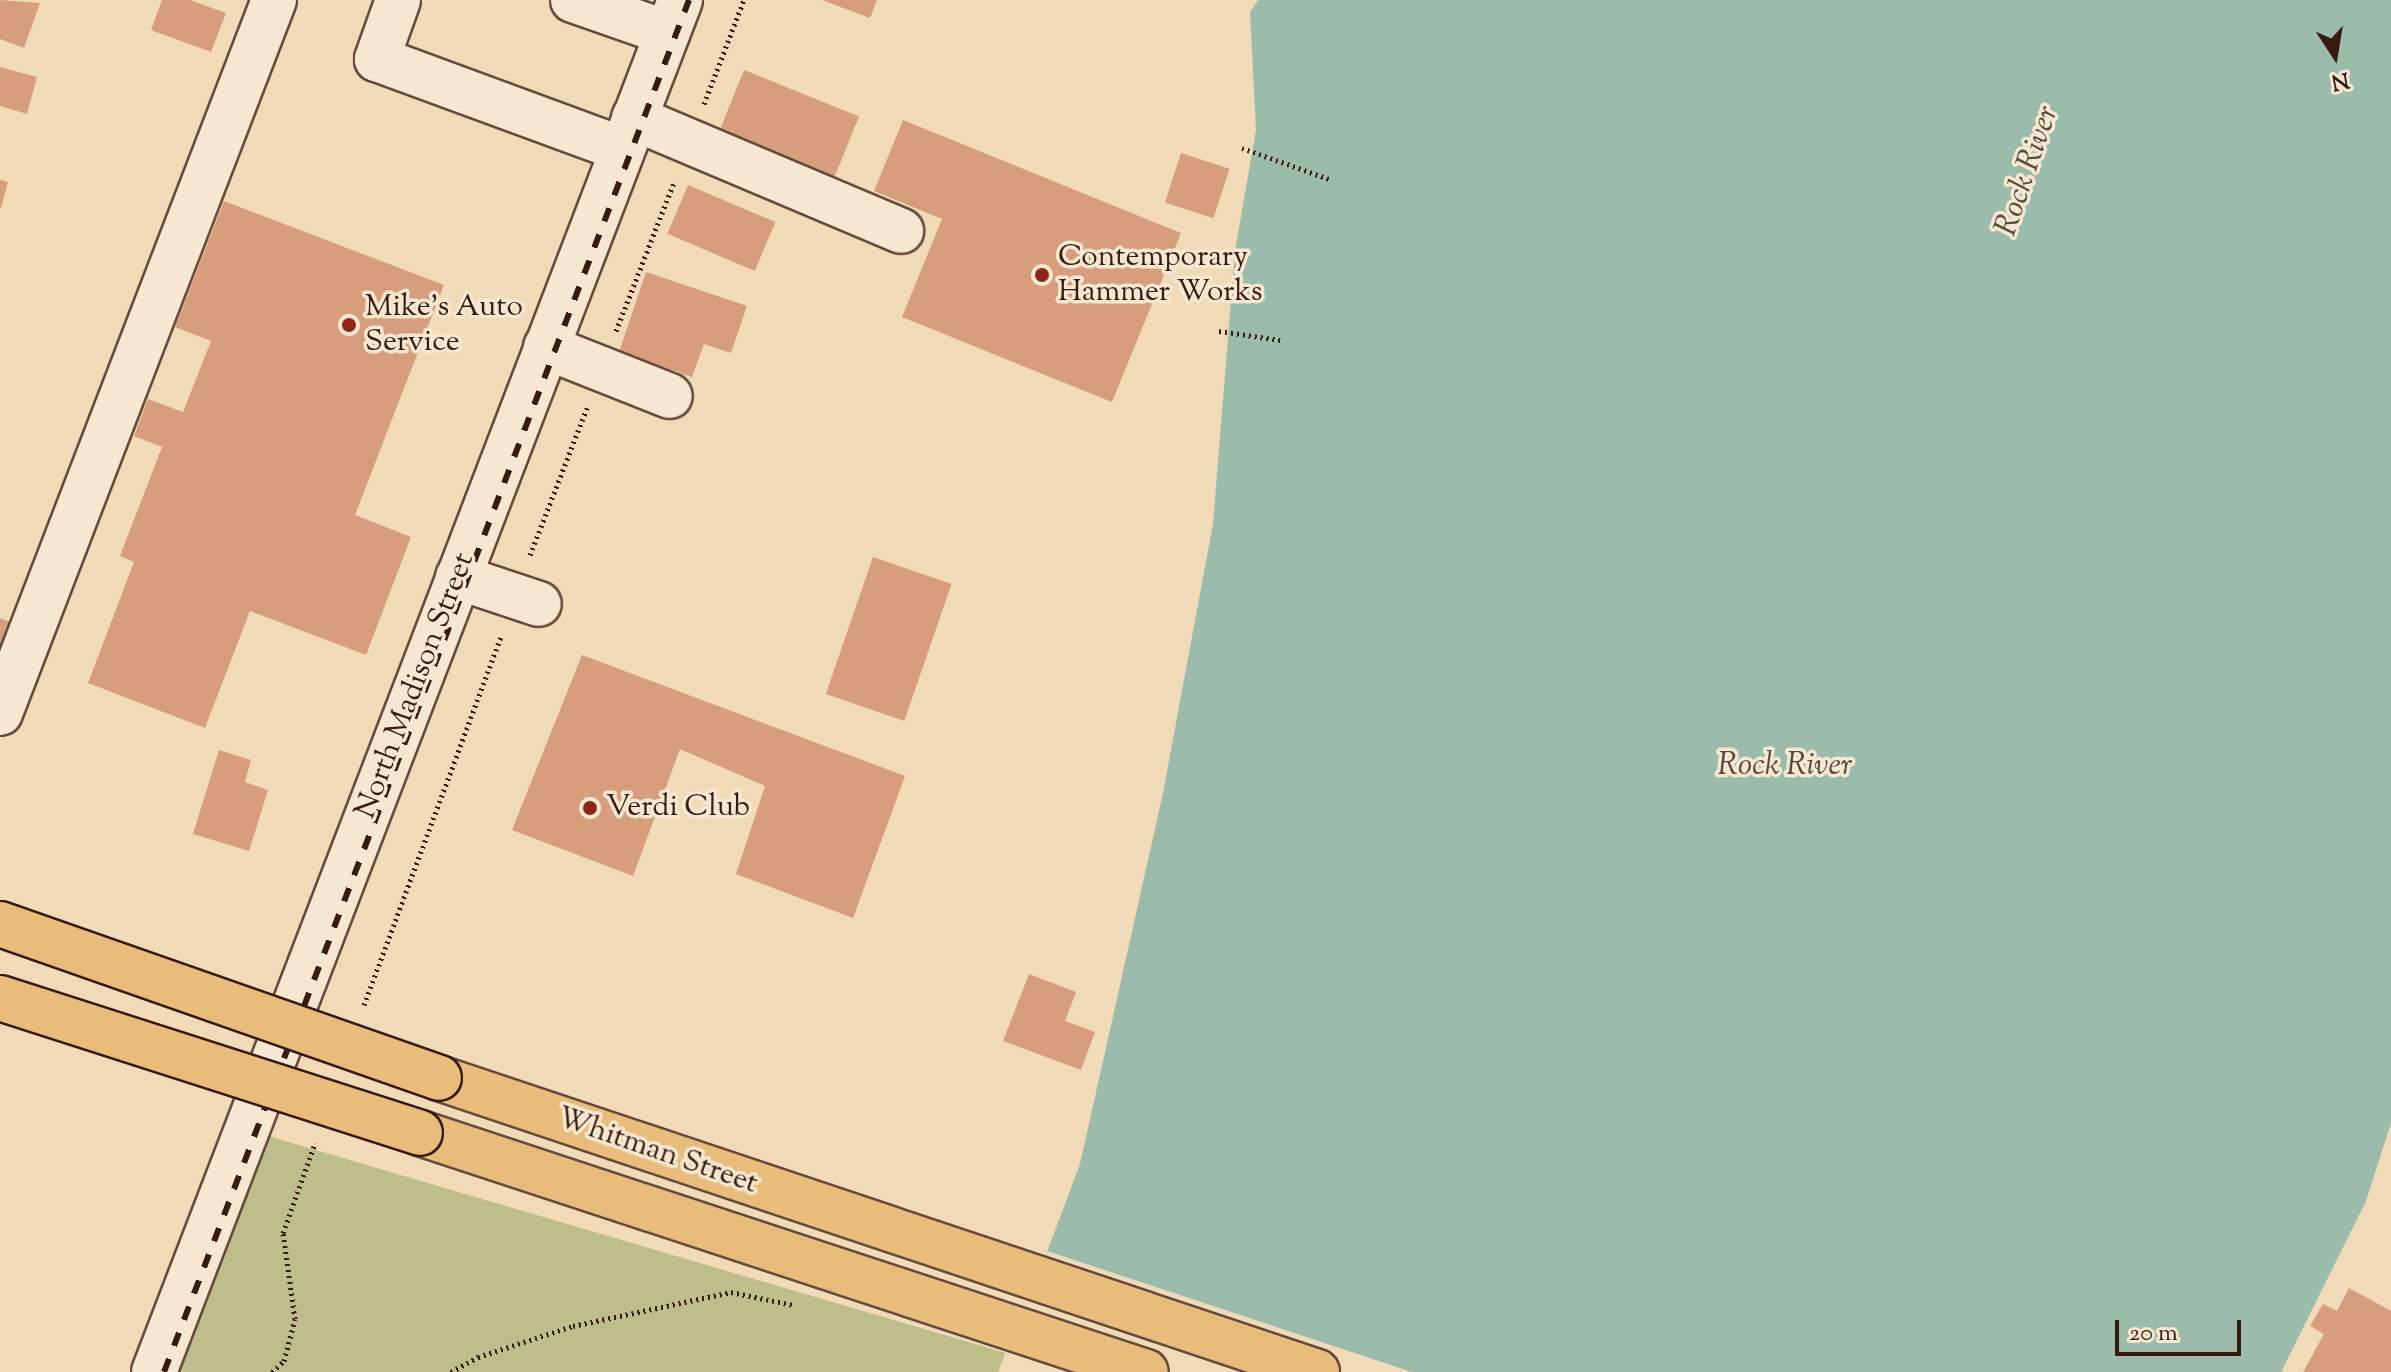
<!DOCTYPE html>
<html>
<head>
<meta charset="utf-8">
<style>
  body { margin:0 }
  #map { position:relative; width:2391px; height:1372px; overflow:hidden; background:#f0dab7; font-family:"Sorts Mill Goudy",serif }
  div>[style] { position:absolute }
  .green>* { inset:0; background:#bebe8a }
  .water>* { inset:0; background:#9bbbab }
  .pier>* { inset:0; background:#f0dab7 }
  .building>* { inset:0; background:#d69e7d; transform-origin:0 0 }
  .path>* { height:5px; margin-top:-2.5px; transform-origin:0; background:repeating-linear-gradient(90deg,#371b10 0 2px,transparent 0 6px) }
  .roads { filter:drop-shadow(2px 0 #654b3a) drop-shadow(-2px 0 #654b3a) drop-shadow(0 2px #654b3a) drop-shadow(0 -2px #654b3a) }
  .minor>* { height:44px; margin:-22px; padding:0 22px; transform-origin:22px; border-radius:22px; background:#f5e7d0 }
  .major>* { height:44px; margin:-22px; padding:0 22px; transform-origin:22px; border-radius:22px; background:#e8bd7c }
  .rail>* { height:6px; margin-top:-3px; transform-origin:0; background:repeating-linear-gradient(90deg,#371b10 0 14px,transparent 0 28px) }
  .bridges { filter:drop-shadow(2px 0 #371b10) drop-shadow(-2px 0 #371b10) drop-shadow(0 2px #371b10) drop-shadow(0 -2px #371b10) }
  .major-bridge>* { height:44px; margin:-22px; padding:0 22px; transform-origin:22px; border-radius:22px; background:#e8bd7c }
  .dots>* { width:22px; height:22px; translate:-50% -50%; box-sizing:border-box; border:4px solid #f5e7d0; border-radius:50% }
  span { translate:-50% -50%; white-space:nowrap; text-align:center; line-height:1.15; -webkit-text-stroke:7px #f5e7d0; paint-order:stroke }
  .poi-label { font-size:30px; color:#371b10 }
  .left { translate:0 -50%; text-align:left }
  .street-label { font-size:30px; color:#371b10 }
  .water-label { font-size:32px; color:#554b3e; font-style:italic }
  .north { position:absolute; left:2295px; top:16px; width:80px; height:80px; -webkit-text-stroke:6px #f5e7d0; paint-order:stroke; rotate:168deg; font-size:22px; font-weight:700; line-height:32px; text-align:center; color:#371b10 }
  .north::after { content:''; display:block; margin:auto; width:28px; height:36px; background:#371b10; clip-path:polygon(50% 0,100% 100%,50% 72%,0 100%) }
  .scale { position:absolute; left:2115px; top:1320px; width:126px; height:36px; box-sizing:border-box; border:4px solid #371b10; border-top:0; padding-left:10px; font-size:24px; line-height:28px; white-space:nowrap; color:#371b10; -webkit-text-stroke:6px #f5e7d0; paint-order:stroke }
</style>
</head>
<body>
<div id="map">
  <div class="green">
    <div style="clip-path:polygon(258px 1133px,1009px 1354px,1002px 1372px,164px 1372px)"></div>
  </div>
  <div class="water">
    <div style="clip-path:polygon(1258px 0,2391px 0,2391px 1123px,2366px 1201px,2281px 1372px,1002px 1372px,1080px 1164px,1163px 793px,1213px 524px,1235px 251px,1256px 130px,1250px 12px)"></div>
  </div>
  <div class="pier">
    <div style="clip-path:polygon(1044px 1250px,1412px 1372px,998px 1372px)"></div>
  </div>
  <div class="building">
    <div style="clip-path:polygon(0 0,40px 3px,24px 48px,0 39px)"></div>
    <div style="clip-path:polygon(162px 0,190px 0,226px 13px,211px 52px,151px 30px)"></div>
    <div style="clip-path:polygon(822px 0,877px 0,870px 18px)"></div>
    <div style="clip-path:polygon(0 67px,37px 77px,27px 114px,0 106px)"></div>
    <div style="left:744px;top:70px;width:124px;height:66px;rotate:22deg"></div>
    <div style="clip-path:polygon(903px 120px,1181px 233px,1112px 402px,902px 317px,942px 219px,874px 191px)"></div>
    <div style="left:1181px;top:153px;width:51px;height:52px;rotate:18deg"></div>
    <div style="clip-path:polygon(0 180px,8px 182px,1px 208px,0 208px)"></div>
    <div style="left:688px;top:185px;width:95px;height:53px;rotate:23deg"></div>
    <div style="clip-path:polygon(224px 201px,444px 285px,355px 515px,411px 537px,366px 655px,250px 611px,205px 728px,88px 683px,134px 562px,120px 556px,162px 447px,134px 436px,148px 399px,183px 412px,211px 341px,175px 327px)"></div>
    <div style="clip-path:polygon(646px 272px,747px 306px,731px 353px,704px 344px,692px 377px,619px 352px)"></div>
    <div style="left:873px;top:557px;width:83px;height:145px;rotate:19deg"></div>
    <div style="clip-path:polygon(0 618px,13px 623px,0 659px)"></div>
    <div style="clip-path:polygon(582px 655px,905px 776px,853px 918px,736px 874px,765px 786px,680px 749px,633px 876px,512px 830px)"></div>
    <div style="clip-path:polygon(219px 750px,251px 760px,245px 782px,268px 790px,249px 851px,193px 834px)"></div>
    <div style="clip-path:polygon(1029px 974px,1076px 992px,1065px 1021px,1095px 1032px,1081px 1070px,1003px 1041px)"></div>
    <div style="clip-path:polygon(2349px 1288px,2391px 1311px,2391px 1372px,2303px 1372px,2324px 1334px,2310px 1326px,2323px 1304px,2337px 1311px)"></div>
  </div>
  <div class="path">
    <div style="left:704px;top:104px;width:111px;rotate:-69deg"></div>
    <div style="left:1242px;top:148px;width:92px;rotate:19.6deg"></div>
    <div style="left:616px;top:331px;width:162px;rotate:-68.7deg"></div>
    <div style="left:1219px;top:331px;width:62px;rotate:8.4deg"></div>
    <div style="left:530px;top:555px;width:158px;rotate:-68.8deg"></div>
    <div style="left:364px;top:1005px;width:394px;rotate:-69.6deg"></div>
    <div style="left:272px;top:1372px;width:16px;rotate:-43deg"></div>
    <div style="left:284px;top:1361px;width:43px;rotate:-75.3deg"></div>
    <div style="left:295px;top:1319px;width:87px;rotate:-97.9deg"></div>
    <div style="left:283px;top:1233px;width:96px;rotate:-70.4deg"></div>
    <div style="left:451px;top:1372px;width:31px;rotate:-29deg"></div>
    <div style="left:478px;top:1357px;width:100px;rotate:-18.1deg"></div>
    <div style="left:573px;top:1326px;width:162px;rotate:-12.1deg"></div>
    <div style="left:731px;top:1292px;width:63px;rotate:11.8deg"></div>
  </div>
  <div class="roads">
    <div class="minor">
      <div style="left:398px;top:0;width:63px;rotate:109.6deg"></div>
      <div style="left:377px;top:59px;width:261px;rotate:20.2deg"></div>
      <div style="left:573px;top:0;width:100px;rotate:19.3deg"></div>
      <div style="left:634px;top:118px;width:290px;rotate:22.9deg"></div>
      <div style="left:546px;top:347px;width:133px;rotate:21.6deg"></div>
      <div style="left:458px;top:577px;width:85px;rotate:18.4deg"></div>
      <div style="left:0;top:713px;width:764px;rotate:-68.98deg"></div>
      <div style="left:154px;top:1372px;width:1469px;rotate:-69.02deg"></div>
    </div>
    <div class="major">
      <div style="left:439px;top:1078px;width:926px;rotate:18.51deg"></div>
      <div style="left:420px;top:1133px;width:764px;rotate:18.22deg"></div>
    </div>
  </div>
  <div class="rail">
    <div style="left:164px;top:1372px;width:1469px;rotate:-69.06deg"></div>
  </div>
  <div class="bridges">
    <div class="major-bridge">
      <div style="left:0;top:924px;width:465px;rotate:19.3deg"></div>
      <div style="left:0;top:998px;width:441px;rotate:17.8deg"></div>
    </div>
  </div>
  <div class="dots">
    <div style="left:1042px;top:275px;background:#8f2418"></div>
    <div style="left:349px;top:325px;background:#8f2418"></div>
    <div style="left:590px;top:808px;background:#8f2418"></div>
  </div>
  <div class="poi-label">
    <span class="left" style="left:1058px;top:275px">Contemporary<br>Hammer Works</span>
    <span class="left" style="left:365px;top:325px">Mike's Auto<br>Service</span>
    <span class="left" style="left:606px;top:808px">Verdi Club</span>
  </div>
  <div class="street-label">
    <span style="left:416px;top:686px;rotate:-69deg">North Madison Street</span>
    <span style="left:657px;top:1152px;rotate:19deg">Whitman Street</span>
  </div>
  <div class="water-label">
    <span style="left:2028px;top:171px;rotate:-71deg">Rock River</span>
    <span style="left:1785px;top:766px">Rock River</span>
  </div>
  <div class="north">N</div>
  <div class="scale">20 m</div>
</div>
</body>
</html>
